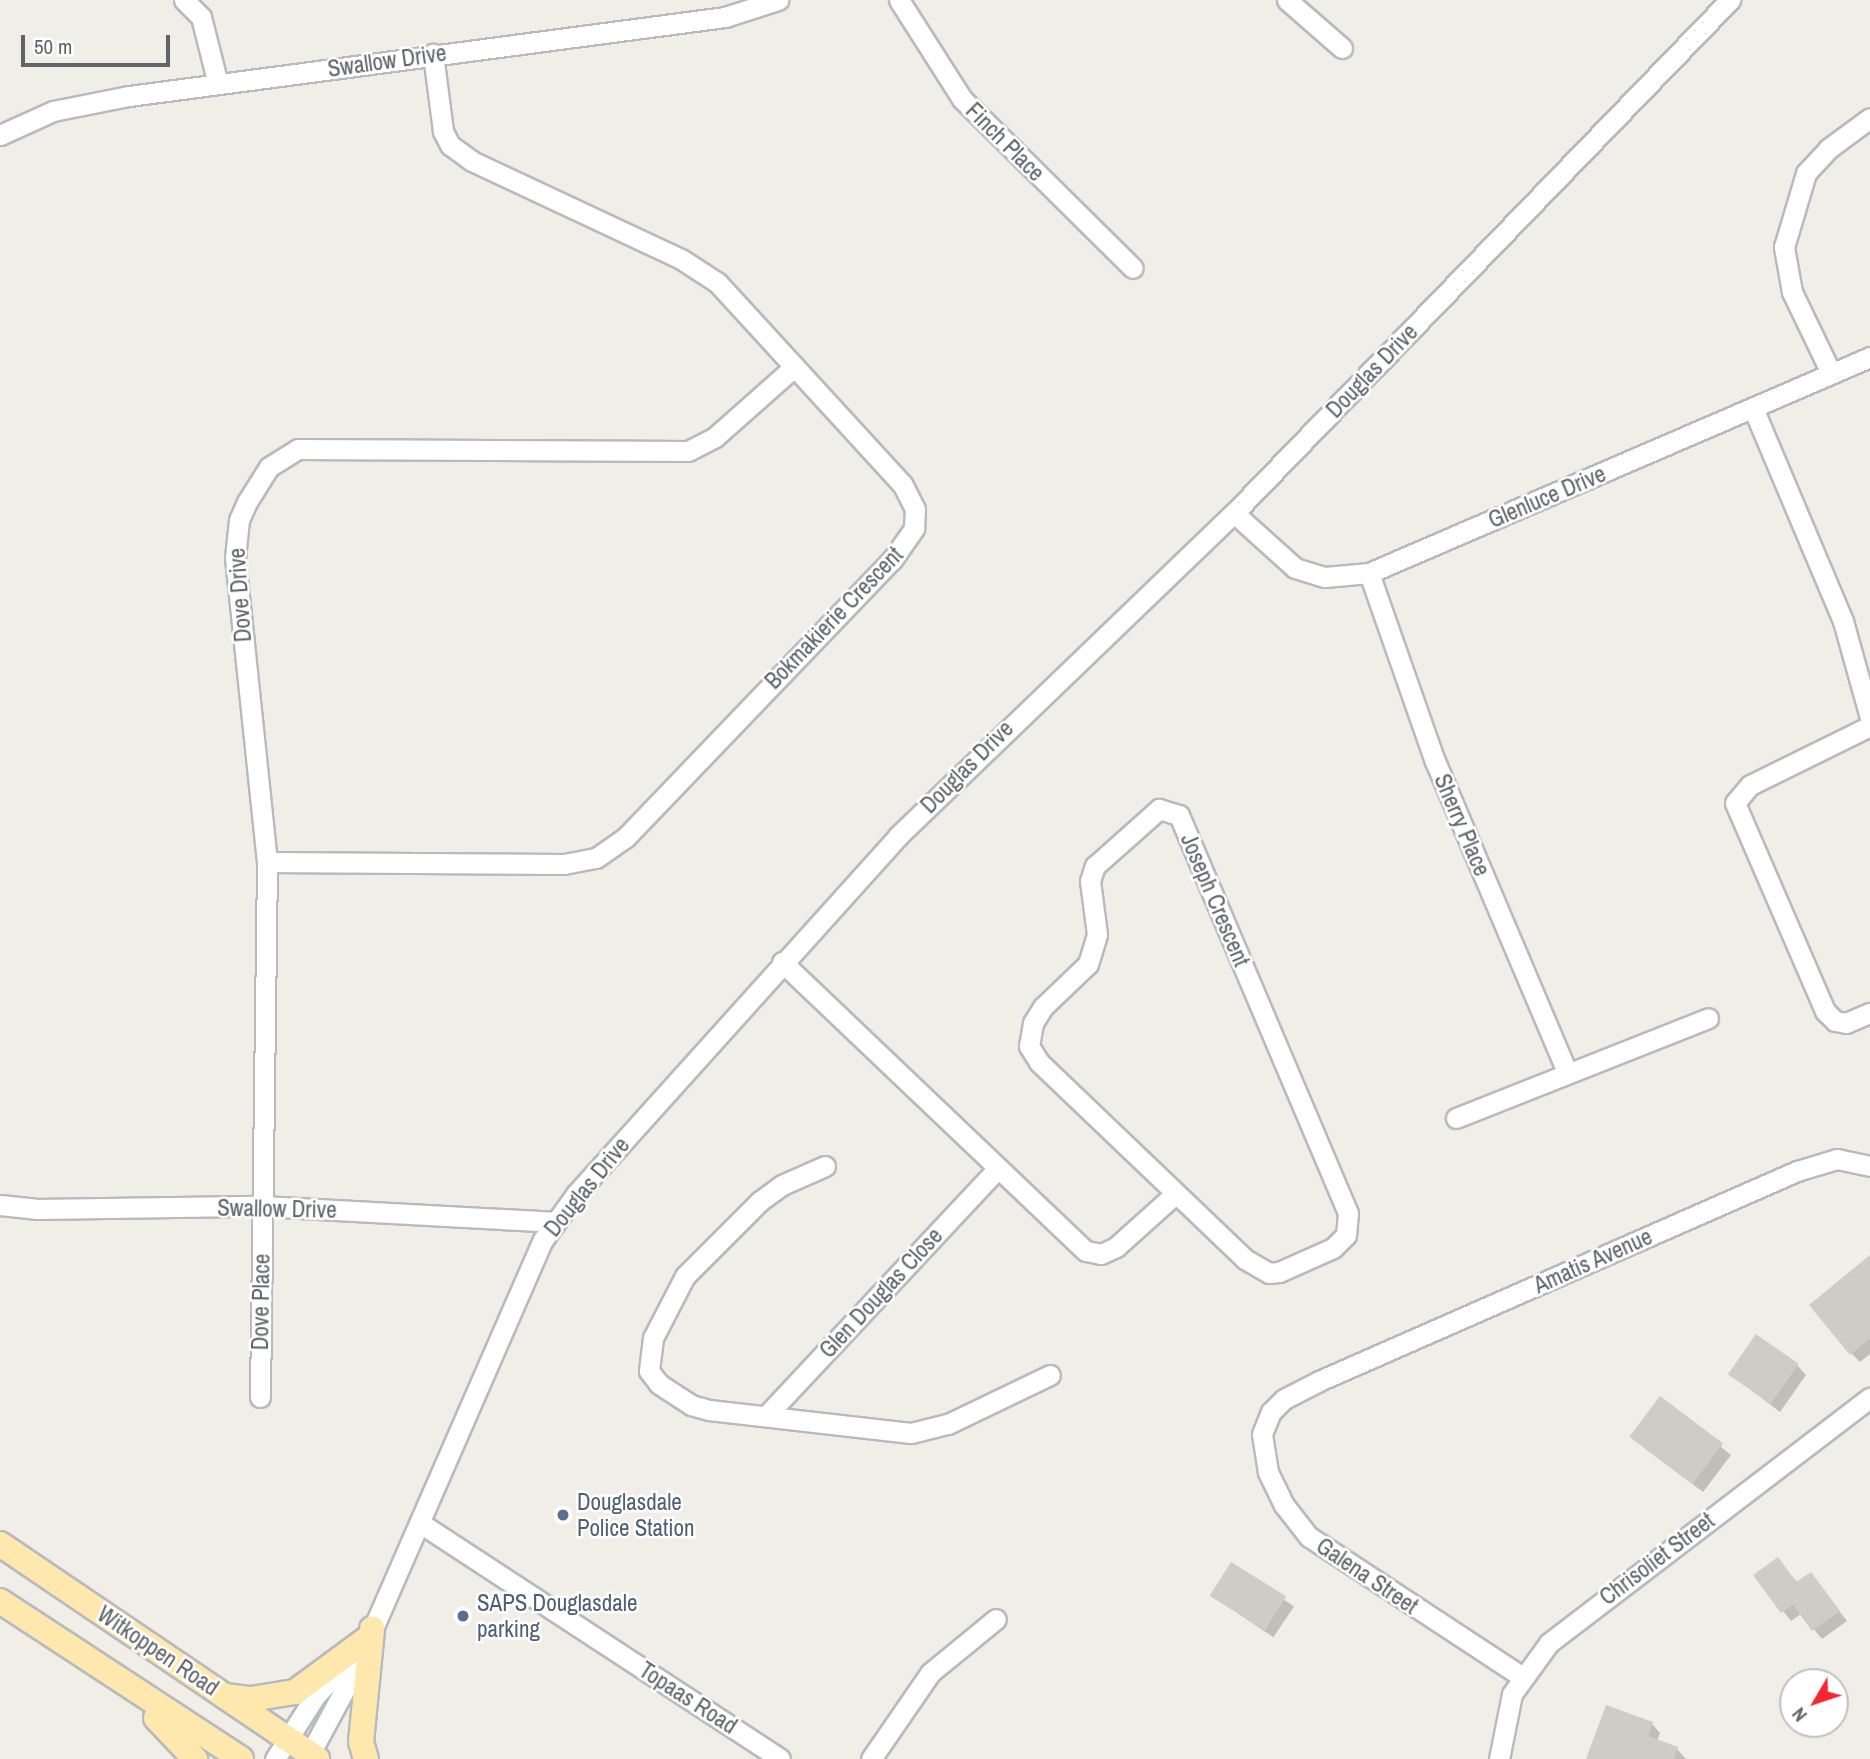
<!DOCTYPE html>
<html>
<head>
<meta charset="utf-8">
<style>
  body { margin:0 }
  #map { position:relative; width:1870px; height:1759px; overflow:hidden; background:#f1eee7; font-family:"Archivo Narrow",sans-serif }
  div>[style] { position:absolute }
  .shadow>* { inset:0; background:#0003; transform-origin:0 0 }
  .building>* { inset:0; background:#cfcbc6; transform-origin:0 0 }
  .roads { filter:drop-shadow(2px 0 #b7babe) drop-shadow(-2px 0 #b7babe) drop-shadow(0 2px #b7babe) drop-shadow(0 -2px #b7babe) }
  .minor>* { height:19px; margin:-9.5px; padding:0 9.5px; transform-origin:9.5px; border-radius:9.5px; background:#fff }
  .major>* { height:24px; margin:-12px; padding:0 12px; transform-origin:12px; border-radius:12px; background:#ffe8ae }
  .dots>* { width:19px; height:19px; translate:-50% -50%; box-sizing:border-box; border:4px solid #fff; border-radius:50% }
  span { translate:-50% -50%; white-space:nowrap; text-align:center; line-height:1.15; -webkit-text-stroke:5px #fff; paint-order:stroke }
  .street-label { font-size:23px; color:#5e6468 }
  .service-label { font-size:23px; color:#4e5e75 }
  .left { translate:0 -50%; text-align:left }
  .north { position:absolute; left:1779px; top:1668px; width:70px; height:70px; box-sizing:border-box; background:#fff; border:2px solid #bfc1c3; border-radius:50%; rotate:231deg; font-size:19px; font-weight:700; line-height:28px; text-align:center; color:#5e6468 }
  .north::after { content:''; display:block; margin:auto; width:24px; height:32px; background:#f7272f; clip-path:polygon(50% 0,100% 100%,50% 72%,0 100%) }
  .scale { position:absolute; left:21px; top:35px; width:149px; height:32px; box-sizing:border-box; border:4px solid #5e6468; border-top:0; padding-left:9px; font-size:21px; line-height:24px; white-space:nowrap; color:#5e6468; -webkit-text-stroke:5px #fff; paint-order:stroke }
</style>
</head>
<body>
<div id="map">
  <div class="shadow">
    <div style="clip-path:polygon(1870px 1258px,1870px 1354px,1860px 1362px,1851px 1353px)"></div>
    <div style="clip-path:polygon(1798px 1366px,1806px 1375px,1780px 1412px,1730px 1374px)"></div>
    <div style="clip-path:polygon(1660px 1399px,1731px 1455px,1703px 1492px,1641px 1445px)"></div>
    <div style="clip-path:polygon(1777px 1559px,1798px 1583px,1810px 1574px,1847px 1621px,1822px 1639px,1801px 1614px,1791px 1621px,1755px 1575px)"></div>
    <div style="left:1231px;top:1564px;width:76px;height:37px;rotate:34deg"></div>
    <div style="clip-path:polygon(1652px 1724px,1660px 1733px,1657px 1741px,1677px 1749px,1686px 1759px,1588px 1759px)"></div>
  </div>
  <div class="building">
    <div style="clip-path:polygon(1870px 1255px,1870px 1338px,1850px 1355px,1809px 1305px)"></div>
    <div style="left:1756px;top:1334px;width:52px;height:49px;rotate:35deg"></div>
    <div style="left:1660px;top:1396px;width:79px;height:51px;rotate:37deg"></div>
    <div style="clip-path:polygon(1778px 1557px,1796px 1582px,1811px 1572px,1840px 1611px,1812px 1631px,1793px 1605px,1781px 1613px,1753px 1575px)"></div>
    <div style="left:1231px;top:1562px;width:65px;height:40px;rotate:32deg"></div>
    <div style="clip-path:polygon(1606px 1705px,1653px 1722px,1648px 1736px,1678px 1747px,1674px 1759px,1586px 1759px)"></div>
  </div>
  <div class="roads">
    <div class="minor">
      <div style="left:184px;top:0;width:24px;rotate:45deg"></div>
      <div style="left:201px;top:17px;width:69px;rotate:75.8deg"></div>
      <div style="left:899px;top:0;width:117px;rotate:57.5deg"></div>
      <div style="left:962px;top:99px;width:240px;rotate:44.7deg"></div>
      <div style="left:1287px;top:0;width:73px;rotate:41.1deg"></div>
      <div style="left:0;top:135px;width:58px;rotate:-24.4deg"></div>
      <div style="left:53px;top:111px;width:77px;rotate:-11.2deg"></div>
      <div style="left:129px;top:96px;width:601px;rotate:-7.55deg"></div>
      <div style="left:725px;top:17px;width:56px;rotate:-17.8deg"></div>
      <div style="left:1831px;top:373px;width:90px;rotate:-115.7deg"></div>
      <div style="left:1792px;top:292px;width:46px;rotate:-100.1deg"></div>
      <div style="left:1784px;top:247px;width:77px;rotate:-73.4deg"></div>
      <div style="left:1806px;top:173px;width:33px;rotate:-47deg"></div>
      <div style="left:1828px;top:149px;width:52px;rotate:-36.4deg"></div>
      <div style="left:1753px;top:408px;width:231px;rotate:67.1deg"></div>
      <div style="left:1843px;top:621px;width:101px;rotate:74.4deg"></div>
      <div style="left:1234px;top:513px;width:82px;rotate:42deg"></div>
      <div style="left:1295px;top:568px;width:31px;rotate:17deg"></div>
      <div style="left:1325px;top:577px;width:44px;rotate:-5.2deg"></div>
      <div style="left:1369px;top:573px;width:546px;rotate:-23.32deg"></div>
      <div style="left:1369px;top:573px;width:199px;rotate:70.7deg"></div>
      <div style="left:1435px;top:761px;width:338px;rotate:67deg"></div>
      <div style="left:1870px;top:726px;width:134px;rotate:153.8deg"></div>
      <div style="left:1750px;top:785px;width:23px;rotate:130deg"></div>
      <div style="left:1735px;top:803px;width:227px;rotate:66.6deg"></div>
      <div style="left:1825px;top:1011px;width:14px;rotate:45deg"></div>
      <div style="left:1835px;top:1021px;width:11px;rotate:10deg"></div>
      <div style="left:1846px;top:1023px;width:26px;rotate:-23deg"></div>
      <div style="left:1159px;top:809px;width:21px;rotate:17deg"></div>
      <div style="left:1179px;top:815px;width:432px;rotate:67deg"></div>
      <div style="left:1348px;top:1213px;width:22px;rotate:95deg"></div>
      <div style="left:1346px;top:1235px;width:18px;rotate:135deg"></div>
      <div style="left:1333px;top:1248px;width:59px;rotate:156deg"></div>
      <div style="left:1279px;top:1272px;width:10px;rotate:174deg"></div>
      <div style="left:1269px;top:1273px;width:28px;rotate:-150deg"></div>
      <div style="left:1245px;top:1259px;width:285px;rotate:-136.3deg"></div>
      <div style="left:1039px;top:1062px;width:19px;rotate:-122deg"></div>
      <div style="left:1029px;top:1046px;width:23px;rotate:-80deg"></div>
      <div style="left:1033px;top:1023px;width:19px;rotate:-58deg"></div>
      <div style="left:1043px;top:1007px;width:62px;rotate:-43.7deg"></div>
      <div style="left:1088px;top:964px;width:31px;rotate:-73deg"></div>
      <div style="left:1097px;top:934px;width:53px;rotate:-97.5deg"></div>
      <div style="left:1090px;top:881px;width:16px;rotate:-72deg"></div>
      <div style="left:1095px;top:866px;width:86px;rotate:-41.7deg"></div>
      <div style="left:267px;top:862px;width:297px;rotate:0.4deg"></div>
      <div style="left:564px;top:864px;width:33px;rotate:-11deg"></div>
      <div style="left:596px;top:858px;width:35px;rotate:-35deg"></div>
      <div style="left:625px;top:838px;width:385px;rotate:-46.2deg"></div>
      <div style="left:892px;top:560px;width:39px;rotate:-55deg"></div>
      <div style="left:914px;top:528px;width:19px;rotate:-87deg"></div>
      <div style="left:915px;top:509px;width:28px;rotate:-117deg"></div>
      <div style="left:902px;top:484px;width:273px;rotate:-132.5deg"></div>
      <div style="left:718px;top:283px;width:44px;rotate:-147deg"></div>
      <div style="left:681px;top:259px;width:231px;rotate:-154.9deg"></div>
      <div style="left:472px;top:161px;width:27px;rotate:-144deg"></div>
      <div style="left:450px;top:145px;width:16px;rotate:-117deg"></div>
      <div style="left:443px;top:131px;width:78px;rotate:-97.4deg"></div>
      <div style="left:782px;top:962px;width:419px;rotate:43.6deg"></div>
      <div style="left:1086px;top:1251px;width:15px;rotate:11deg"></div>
      <div style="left:1101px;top:1254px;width:17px;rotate:-25deg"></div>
      <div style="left:1116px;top:1247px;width:79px;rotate:-41.9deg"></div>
      <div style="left:1456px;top:1118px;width:271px;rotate:-21.6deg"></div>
      <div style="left:825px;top:1166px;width:47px;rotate:156.2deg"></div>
      <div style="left:782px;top:1185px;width:27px;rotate:144deg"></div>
      <div style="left:760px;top:1201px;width:106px;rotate:135deg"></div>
      <div style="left:685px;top:1276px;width:70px;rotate:117.3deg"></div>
      <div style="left:653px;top:1338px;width:33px;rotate:97deg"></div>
      <div style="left:649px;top:1371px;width:16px;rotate:52deg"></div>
      <div style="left:659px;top:1384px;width:38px;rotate:33deg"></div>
      <div style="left:691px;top:1405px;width:19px;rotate:16deg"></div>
      <div style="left:709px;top:1410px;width:203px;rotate:6.5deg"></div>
      <div style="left:911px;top:1433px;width:38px;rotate:-14deg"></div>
      <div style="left:948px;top:1424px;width:113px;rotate:-25.7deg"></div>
      <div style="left:0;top:1205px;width:36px;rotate:6deg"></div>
      <div style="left:36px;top:1209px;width:226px;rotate:-0.8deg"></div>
      <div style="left:262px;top:1206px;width:292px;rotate:3.1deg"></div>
      <div style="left:260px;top:1397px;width:535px;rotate:-89.25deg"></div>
      <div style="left:267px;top:862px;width:306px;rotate:-96deg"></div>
      <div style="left:235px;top:558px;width:38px;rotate:-84deg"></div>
      <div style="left:239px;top:520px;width:20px;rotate:-66deg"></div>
      <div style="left:247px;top:502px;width:41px;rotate:-57.8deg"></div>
      <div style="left:269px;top:467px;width:34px;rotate:-32deg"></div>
      <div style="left:298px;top:449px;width:390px;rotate:0.3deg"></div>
      <div style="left:688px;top:451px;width:30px;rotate:-27deg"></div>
      <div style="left:715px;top:437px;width:106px;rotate:-41.5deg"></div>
      <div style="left:766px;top:1416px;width:338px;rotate:-46.9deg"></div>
      <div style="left:420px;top:1523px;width:430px;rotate:33.2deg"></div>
      <div style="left:1521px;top:1676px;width:254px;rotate:-146.7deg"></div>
      <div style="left:1309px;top:1537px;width:41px;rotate:-128deg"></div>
      <div style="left:1284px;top:1505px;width:37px;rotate:-116deg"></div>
      <div style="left:1268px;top:1472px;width:38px;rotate:-99deg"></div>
      <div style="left:1262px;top:1434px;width:24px;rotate:-68deg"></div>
      <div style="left:1271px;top:1412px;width:18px;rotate:-45deg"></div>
      <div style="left:1284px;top:1399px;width:39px;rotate:-27deg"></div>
      <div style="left:1319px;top:1381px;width:522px;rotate:-23.72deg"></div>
      <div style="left:1797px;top:1171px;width:42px;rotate:-16.7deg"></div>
      <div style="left:1837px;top:1159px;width:34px;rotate:12deg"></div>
      <div style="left:275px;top:1759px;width:76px;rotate:-57.4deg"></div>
      <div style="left:316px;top:1695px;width:35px;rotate:-47deg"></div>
      <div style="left:307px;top:1759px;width:99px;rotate:-61.6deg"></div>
      <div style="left:354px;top:1672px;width:472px;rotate:-66.4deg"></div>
      <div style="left:543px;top:1240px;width:57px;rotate:-54.3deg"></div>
      <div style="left:576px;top:1194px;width:482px;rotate:-48deg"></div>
      <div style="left:898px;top:836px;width:466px;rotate:-43.9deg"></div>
      <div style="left:1234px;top:513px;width:714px;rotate:-45.97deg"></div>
      <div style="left:871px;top:1759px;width:104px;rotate:-55.5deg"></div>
      <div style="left:930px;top:1673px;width:85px;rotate:-39.3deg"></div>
      <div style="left:1499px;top:1759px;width:66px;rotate:-78.7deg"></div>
      <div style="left:1512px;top:1694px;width:63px;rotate:-54deg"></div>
      <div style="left:1549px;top:1643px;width:404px;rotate:-37.4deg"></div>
    </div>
    <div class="major">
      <div style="left:0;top:1544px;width:383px;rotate:34.1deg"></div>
      <div style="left:0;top:1601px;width:288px;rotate:33.2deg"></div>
      <div style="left:225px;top:1696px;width:26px;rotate:7deg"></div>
      <div style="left:251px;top:1699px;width:45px;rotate:-9deg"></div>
      <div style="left:295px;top:1692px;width:89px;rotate:-36.4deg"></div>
      <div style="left:156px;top:1718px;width:57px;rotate:46.4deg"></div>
      <div style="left:366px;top:1759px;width:18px;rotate:-106deg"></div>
      <div style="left:361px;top:1742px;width:114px;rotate:-84.4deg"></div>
    </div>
  </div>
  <div class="dots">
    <div style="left:563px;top:1515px;background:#5c6f8a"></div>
    <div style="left:463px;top:1616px;background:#5c6f8a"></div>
  </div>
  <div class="street-label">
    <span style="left:387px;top:61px;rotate:-8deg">Swallow Drive</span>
    <span style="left:1005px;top:142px;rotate:45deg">Finch Place</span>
    <span style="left:1372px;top:371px;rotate:-46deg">Douglas Drive</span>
    <span style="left:1547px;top:497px;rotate:-23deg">Glenluce Drive</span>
    <span style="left:240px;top:595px;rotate:-94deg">Dove Drive</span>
    <span style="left:834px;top:618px;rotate:-46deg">Bokmakierie Crescent</span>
    <span style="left:967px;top:767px;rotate:-45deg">Douglas Drive</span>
    <span style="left:1462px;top:825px;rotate:67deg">Sherry Place</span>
    <span style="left:1215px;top:900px;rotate:67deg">Joseph Crescent</span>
    <span style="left:587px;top:1187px;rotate:-51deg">Douglas Drive</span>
    <span style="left:277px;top:1209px;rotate:1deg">Swallow Drive</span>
    <span style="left:1593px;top:1261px;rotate:-24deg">Amatis Avenue</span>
    <span style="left:881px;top:1293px;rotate:-47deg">Glen Douglas Close</span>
    <span style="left:261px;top:1302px;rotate:-89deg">Dove Place</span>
    <span style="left:1657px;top:1559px;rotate:-37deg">Chrisoliet Street</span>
    <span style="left:1367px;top:1576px;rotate:34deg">Galena Street</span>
    <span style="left:158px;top:1651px;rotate:34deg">Witkoppen Road</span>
    <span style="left:688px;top:1698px;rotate:33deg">Topaas Road</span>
  </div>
  <div class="service-label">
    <span class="left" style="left:577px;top:1515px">Douglasdale<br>Police Station</span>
    <span class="left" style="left:477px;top:1616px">SAPS Douglasdale<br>parking</span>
  </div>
  <div class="north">N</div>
  <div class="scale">50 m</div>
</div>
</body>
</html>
